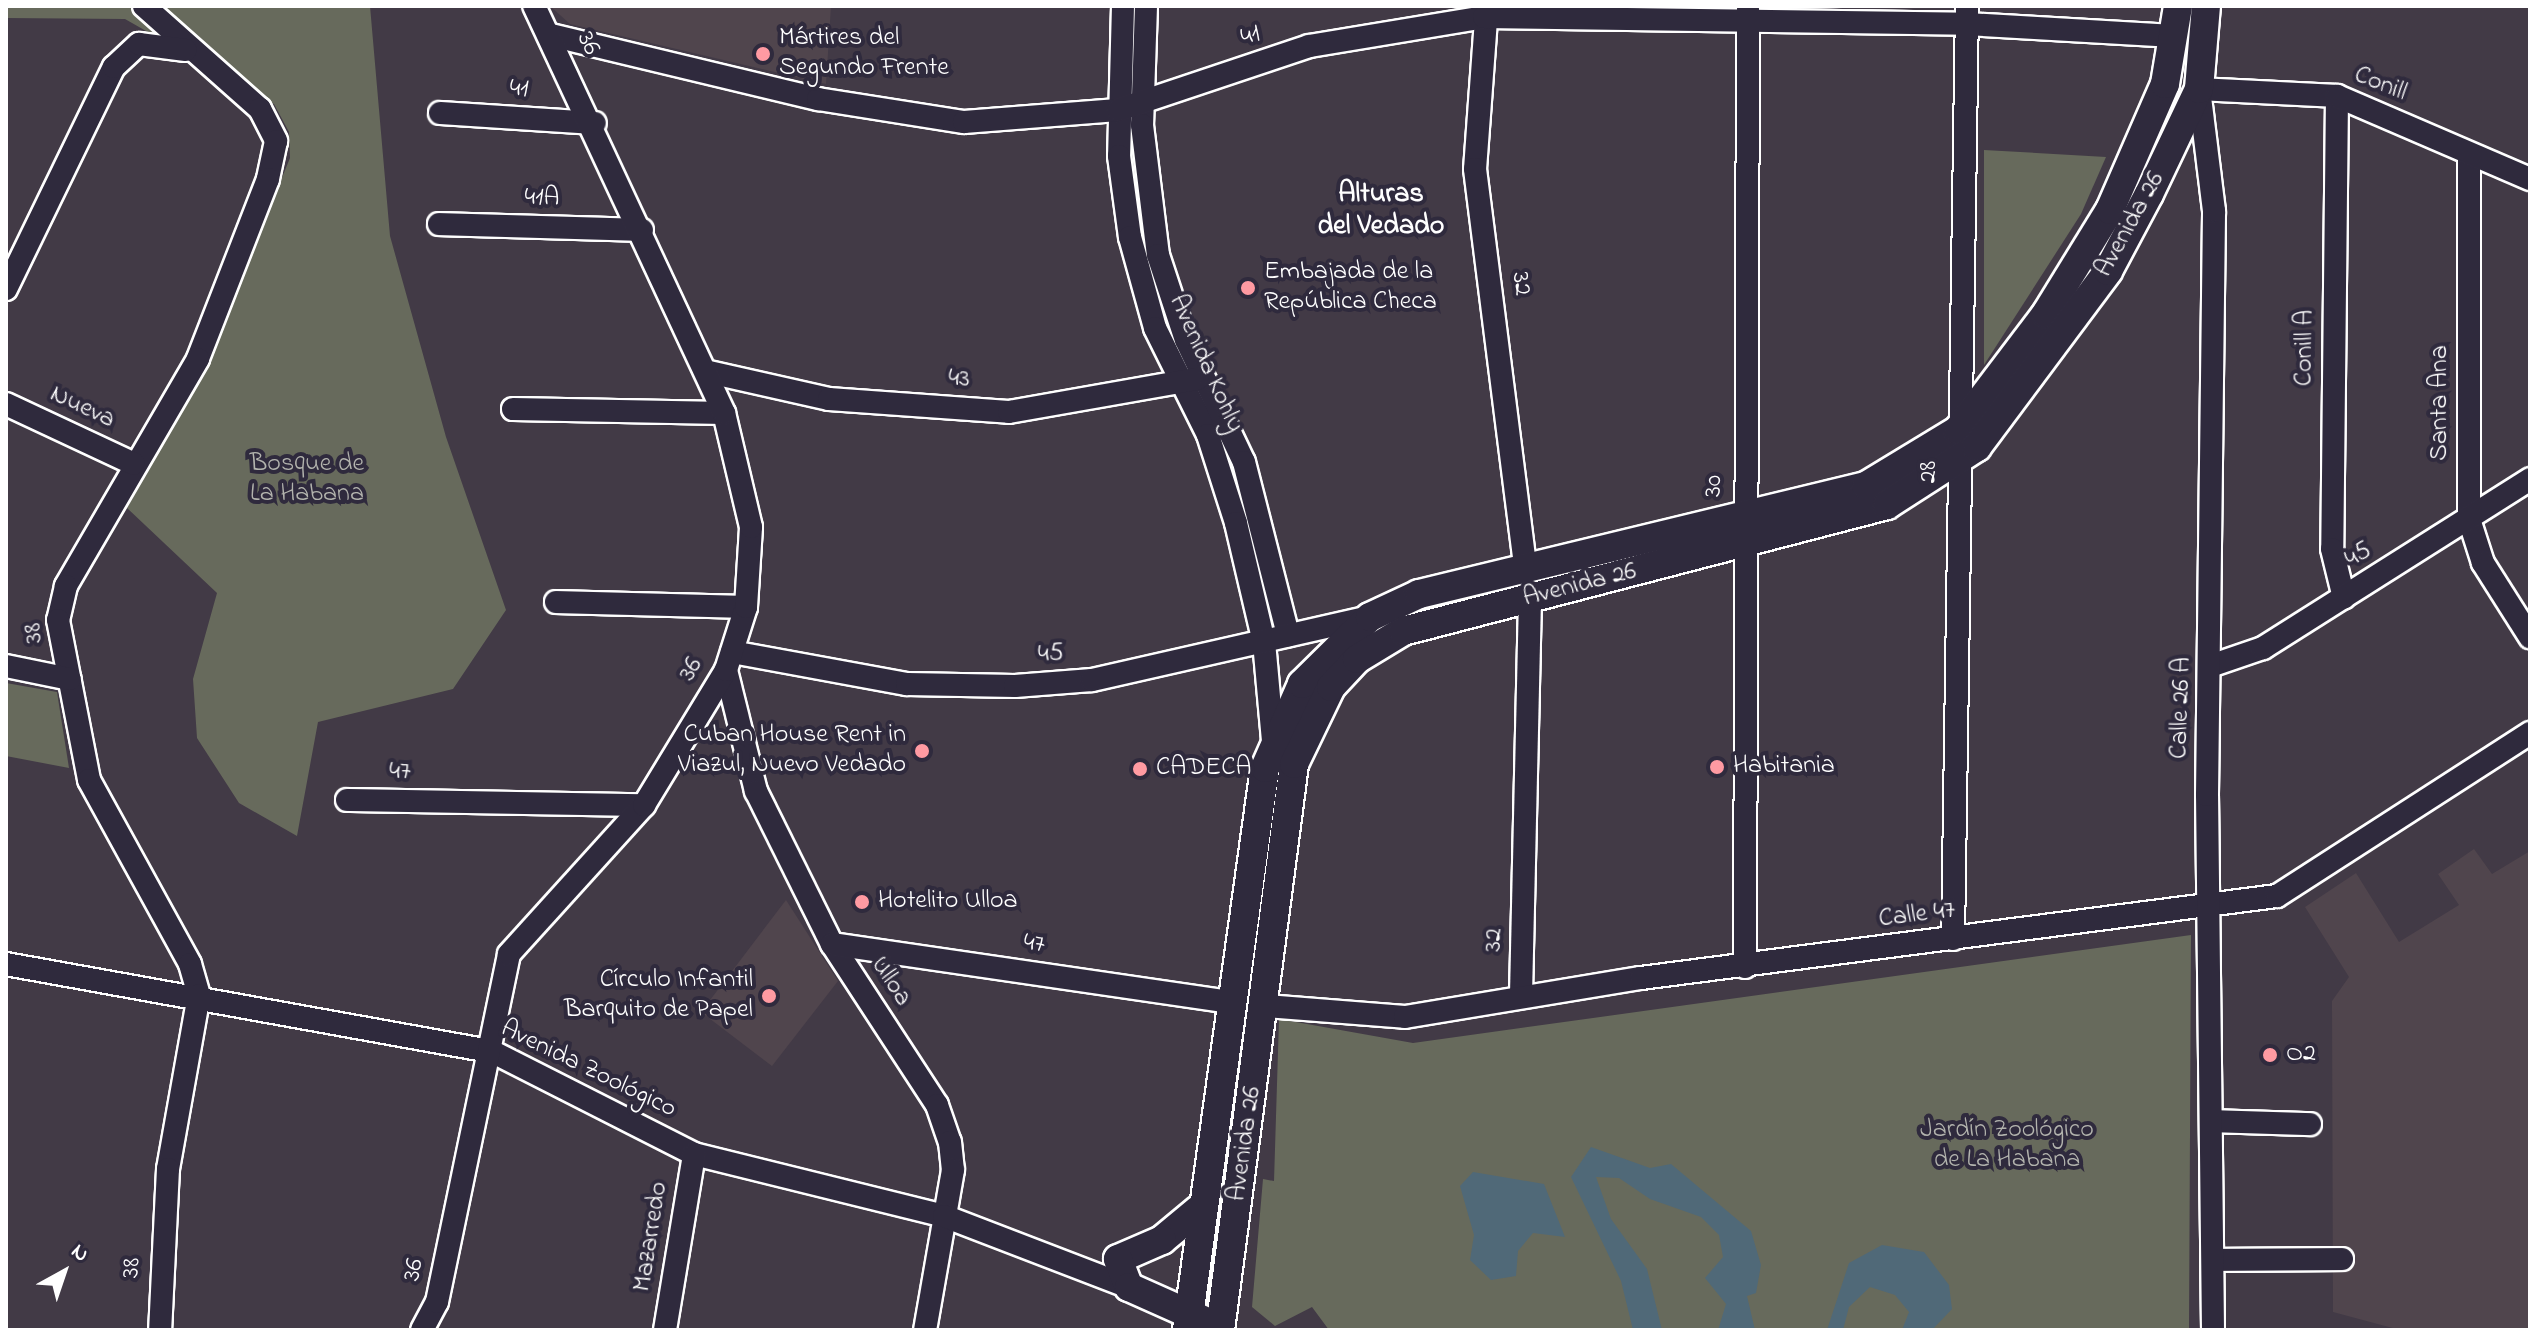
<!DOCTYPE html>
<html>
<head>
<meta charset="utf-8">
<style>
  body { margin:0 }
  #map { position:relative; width:2536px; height:1336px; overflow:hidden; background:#423a46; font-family:"Indie Flower",sans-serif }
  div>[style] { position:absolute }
  .built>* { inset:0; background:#50454d }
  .green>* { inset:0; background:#676a5c }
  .water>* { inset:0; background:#506978 }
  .roads { filter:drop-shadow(2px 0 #fff) drop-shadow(-2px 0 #fff) drop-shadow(0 2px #fff) drop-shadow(0 -2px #fff) }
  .minor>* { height:22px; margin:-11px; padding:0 11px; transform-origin:11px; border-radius:11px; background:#2f2a3d }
  .major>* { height:28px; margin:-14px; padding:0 14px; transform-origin:14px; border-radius:14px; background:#2f2a3d }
  .dots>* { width:22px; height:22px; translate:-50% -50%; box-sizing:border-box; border:4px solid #2f2a3d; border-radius:50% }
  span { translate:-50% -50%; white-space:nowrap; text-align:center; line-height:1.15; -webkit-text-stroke:8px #2f2a3d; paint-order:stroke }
  .street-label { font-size:26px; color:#fff }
  .poi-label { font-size:26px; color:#fff }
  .left { translate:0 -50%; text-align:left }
  .right { translate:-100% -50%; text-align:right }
  .park-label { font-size:26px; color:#b3b4ae }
  .neighbourhood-label { font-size:28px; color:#fff; font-weight:700 }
  .frame { position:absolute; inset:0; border:8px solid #fff; pointer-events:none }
  .north { position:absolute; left:24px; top:1232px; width:80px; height:80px; -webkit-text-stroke:6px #2f2a3d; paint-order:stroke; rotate:40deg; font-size:22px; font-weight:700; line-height:32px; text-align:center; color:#fff }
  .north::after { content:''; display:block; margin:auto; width:28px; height:36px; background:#fff; clip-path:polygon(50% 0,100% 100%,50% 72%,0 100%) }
</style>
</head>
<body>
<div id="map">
  <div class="built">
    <div style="clip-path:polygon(550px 6px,831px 6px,826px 84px,570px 24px)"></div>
    <div style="clip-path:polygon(2474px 849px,2492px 874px,2530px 851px,2530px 1330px,2400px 1330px,2333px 1312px,2332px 1001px,2349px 977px,2305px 907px,2356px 873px,2399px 942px,2459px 905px,2438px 874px)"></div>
    <div style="clip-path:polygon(786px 900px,838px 981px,772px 1066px,701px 1012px)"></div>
  </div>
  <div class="green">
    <div style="clip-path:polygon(6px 6px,370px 6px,390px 236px,446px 437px,506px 610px,453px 689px,318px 722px,297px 836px,239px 803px,197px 738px,193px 679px,217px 593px,127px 508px,204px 368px,290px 158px,289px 132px,274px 104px,125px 19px,6px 18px)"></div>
    <div style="clip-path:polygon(1984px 150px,2106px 157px,2081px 214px,1984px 365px)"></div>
    <div style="clip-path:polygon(1735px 531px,1400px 620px,1346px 655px,1313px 693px,1284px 761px,1211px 1315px,1200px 1312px,1273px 781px,1310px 691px,1343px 654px,1377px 626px,1424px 604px)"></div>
    <div style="clip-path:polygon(6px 683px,57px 692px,69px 768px,6px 756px)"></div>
    <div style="clip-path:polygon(2191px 935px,2189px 1330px,1329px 1330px,1312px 1307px,1275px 1326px,1252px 1307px,1263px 1179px,1274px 1181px,1279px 1019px,1413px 1043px)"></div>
  </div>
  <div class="water">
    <div style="clip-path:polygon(1591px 1147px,1650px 1168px,1671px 1164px,1751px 1231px,1761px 1265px,1756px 1293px,1747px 1296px,1755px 1330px,1718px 1330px,1726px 1304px,1705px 1278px,1723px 1257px,1719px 1235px,1701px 1217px,1650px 1199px,1619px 1178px,1596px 1177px,1611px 1219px,1647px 1269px,1662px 1330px,1633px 1330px,1621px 1281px,1571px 1177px)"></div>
    <div style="clip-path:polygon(1473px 1172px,1544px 1184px,1565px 1237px,1533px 1233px,1518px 1251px,1516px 1276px,1491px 1280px,1470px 1260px,1474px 1235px,1460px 1186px)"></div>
    <div style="clip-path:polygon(1882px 1245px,1924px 1252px,1949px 1285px,1952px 1309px,1932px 1330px,1902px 1330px,1909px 1312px,1895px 1295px,1870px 1287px,1849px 1307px,1843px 1330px,1827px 1330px,1849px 1263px)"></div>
  </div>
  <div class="roads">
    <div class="minor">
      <div style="left:144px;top:6px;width:155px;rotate:41.6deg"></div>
      <div style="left:260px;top:109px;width:36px;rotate:63deg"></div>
      <div style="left:276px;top:141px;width:39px;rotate:102deg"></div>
      <div style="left:268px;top:179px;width:193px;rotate:111.3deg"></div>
      <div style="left:198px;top:359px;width:263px;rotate:120.2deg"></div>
      <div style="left:66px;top:586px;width:35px;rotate:103deg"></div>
      <div style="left:58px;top:620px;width:163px;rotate:79deg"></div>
      <div style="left:89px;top:780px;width:210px;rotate:61.2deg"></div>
      <div style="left:190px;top:964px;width:32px;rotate:74deg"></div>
      <div style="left:199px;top:995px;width:177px;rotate:100.1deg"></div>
      <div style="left:168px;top:1169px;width:161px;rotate:92.8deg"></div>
      <div style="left:1123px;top:6px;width:150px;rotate:91.5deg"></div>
      <div style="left:1119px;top:156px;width:82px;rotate:82.3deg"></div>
      <div style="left:1130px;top:237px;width:94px;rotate:74.6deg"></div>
      <div style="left:1155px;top:328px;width:119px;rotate:63.6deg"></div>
      <div style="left:1208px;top:435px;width:92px;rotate:72.3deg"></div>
      <div style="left:1236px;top:523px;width:122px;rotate:76.8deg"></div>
      <div style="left:1264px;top:642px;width:98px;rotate:84.8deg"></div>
      <div style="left:1146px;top:6px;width:119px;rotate:91.9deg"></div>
      <div style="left:1142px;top:125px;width:131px;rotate:83deg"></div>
      <div style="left:1158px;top:255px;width:89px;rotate:71.8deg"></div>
      <div style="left:1186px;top:340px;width:135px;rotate:64.6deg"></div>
      <div style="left:1244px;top:462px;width:179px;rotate:75.7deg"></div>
      <div style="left:1487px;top:6px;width:163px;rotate:94.2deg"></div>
      <div style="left:1475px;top:169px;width:404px;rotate:82.8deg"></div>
      <div style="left:551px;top:35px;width:275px;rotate:13.5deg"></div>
      <div style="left:818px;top:99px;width:148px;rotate:9deg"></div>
      <div style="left:964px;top:122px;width:154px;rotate:-4.5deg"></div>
      <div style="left:1118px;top:110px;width:201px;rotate:-18.5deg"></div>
      <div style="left:1309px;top:46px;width:177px;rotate:-9.4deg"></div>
      <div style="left:1484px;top:17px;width:483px;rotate:0.8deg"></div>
      <div style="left:1967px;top:24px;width:207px;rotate:3.3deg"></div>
      <div style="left:2337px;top:96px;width:453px;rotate:90.6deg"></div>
      <div style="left:2332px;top:549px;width:50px;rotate:76.2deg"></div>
      <div style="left:440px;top:113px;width:155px;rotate:3.7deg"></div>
      <div style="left:2469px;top:154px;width:365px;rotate:90deg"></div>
      <div style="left:2469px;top:519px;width:46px;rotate:72.3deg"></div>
      <div style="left:2483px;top:563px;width:88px;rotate:57.6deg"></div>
      <div style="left:439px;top:224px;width:203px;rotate:1.7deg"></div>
      <div style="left:6px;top:289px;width:247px;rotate:-64.1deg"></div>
      <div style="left:114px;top:67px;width:34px;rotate:-43deg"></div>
      <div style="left:139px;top:44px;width:47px;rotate:7.3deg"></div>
      <div style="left:709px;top:372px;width:123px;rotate:12.7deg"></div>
      <div style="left:829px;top:399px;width:180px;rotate:4.1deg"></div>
      <div style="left:1009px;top:412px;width:191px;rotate:-10deg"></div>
      <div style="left:6px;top:404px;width:141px;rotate:25.1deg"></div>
      <div style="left:513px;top:409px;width:211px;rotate:1.1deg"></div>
      <div style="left:556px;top:602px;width:190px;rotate:1.5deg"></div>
      <div style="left:732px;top:652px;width:178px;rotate:10.4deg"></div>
      <div style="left:907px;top:684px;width:108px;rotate:1.1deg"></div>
      <div style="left:1015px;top:686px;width:77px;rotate:-4.5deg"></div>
      <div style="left:1092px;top:680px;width:285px;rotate:-12.8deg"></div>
      <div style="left:6px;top:666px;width:65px;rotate:11.5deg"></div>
      <div style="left:2210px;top:666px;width:56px;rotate:-18.8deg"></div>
      <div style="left:2263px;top:648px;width:316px;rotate:-32.3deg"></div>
      <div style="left:726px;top:670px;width:125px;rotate:76.1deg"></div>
      <div style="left:756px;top:791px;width:171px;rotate:63.6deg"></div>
      <div style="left:832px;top:944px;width:192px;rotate:56.9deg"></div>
      <div style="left:937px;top:1105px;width:39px;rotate:71deg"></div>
      <div style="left:950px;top:1142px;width:28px;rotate:84deg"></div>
      <div style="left:953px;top:1170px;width:162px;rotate:99.9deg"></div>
      <div style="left:347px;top:800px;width:297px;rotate:1deg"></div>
      <div style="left:1953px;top:939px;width:933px;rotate:-89.14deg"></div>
      <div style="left:832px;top:944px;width:401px;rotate:8.3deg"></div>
      <div style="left:6px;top:964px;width:493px;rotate:10.2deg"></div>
      <div style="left:491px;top:1051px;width:228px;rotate:26.9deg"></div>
      <div style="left:694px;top:1154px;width:258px;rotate:13.9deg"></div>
      <div style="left:944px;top:1216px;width:198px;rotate:21deg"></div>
      <div style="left:1745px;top:967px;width:958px;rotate:-89.82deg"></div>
      <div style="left:1521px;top:995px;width:395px;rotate:-88.7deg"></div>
      <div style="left:1266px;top:1006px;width:139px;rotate:4.5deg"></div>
      <div style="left:1405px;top:1017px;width:239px;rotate:-9.4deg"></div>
      <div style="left:1641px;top:978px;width:641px;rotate:-7.35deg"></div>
      <div style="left:2277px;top:896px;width:301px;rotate:-32.8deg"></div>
      <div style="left:2212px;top:1121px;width:98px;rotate:1.8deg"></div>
      <div style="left:2213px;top:1260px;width:129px;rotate:-0.4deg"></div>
      <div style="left:422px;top:1330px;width:32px;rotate:-62deg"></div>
      <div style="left:437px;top:1302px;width:355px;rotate:-78.3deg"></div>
      <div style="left:509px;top:954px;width:201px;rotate:-47.8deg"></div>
      <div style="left:644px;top:805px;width:158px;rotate:-58.7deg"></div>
      <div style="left:726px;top:670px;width:66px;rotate:-72.4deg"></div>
      <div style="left:746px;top:607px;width:80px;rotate:-86.4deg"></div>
      <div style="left:751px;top:527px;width:117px;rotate:-103.3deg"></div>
      <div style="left:724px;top:413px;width:449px;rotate:-115deg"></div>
      <div style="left:665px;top:1330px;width:178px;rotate:-80.6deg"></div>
      <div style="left:2213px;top:1330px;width:535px;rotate:-90.64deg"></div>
      <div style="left:2207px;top:795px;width:584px;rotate:-89.31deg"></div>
      <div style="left:2214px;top:211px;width:123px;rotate:-97deg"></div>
      <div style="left:2199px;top:89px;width:138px;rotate:2.9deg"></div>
      <div style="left:2337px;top:96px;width:210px;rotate:23.3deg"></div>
    </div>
    <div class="major">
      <div style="left:1198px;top:1210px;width:47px;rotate:140.2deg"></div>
      <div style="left:1162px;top:1240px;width:48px;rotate:156.6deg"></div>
      <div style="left:1118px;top:1259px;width:30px;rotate:69deg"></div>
      <div style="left:1129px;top:1287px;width:81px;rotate:24deg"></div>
      <div style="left:1187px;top:1330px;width:567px;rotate:-82.1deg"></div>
      <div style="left:1265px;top:768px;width:92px;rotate:-66.2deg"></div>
      <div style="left:1302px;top:684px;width:95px;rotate:-44.6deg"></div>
      <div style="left:1370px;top:617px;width:54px;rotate:-25.1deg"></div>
      <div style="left:1419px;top:594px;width:460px;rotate:-13.6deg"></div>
      <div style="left:1866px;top:486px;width:108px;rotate:-31.3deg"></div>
      <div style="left:1958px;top:430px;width:146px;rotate:-52.8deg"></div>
      <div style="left:2046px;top:314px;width:122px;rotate:-58.4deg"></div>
      <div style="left:2110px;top:210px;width:137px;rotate:-66.4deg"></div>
      <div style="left:2165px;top:84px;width:79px;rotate:-80.5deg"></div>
      <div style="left:1220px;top:1330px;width:571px;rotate:-82.55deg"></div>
      <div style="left:1294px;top:764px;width:85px;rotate:-64.3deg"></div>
      <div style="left:1331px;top:687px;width:38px;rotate:-47deg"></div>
      <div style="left:1357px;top:659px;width:54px;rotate:-31.3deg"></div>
      <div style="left:1403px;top:631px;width:500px;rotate:-14.59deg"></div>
      <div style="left:1887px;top:505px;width:107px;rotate:-32.8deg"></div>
      <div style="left:1977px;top:447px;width:219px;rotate:-53.3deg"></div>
      <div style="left:2108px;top:271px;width:87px;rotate:-62deg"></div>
      <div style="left:2149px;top:194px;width:116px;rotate:-64.5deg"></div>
      <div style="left:2199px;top:89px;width:83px;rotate:-85.2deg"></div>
    </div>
  </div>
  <div class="dots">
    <div style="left:763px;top:54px;background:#ff9aa2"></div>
    <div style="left:1248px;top:288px;background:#ff9aa2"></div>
    <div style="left:922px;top:751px;background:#ff9aa2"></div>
    <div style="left:1717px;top:767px;background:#ff9aa2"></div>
    <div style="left:1140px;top:769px;background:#ff9aa2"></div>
    <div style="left:862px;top:902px;background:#ff9aa2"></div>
    <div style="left:769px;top:996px;background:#ff9aa2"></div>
    <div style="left:2270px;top:1055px;background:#ff9aa2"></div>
  </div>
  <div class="street-label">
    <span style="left:1251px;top:37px;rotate:-19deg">41</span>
    <span style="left:587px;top:44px;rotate:63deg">36</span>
    <span style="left:2380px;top:85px;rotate:22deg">Conill</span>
    <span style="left:519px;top:90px;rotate:4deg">41</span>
    <span style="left:542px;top:199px;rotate:2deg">41A</span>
    <span style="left:2131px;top:225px;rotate:-61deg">Avenida 26</span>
    <span style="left:1520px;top:284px;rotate:82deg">32</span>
    <span style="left:2306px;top:348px;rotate:-89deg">Conill A</span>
    <span style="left:1205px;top:364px;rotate:66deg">Avenida Kohly</span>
    <span style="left:959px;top:380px;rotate:4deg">43</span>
    <span style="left:2441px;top:403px;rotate:-90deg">Santa Ana</span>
    <span style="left:82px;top:408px;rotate:25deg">Nueva</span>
    <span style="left:1930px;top:472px;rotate:-90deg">28</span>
    <span style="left:1715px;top:486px;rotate:-89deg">30</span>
    <span style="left:2359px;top:556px;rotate:-32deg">45</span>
    <span style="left:1580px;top:586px;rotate:-14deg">Avenida 26</span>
    <span style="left:35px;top:633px;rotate:-95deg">38</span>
    <span style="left:1051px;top:655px;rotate:-5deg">45</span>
    <span style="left:692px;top:670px;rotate:-61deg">36</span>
    <span style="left:2182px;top:708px;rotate:-88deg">Calle 26 A</span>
    <span style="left:400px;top:773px;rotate:1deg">47</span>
    <span style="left:1917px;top:916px;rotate:-7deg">Calle 47</span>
    <span style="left:1495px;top:940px;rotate:-88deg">32</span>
    <span style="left:1034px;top:945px;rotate:8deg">47</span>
    <span style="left:890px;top:982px;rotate:57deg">Ulloa</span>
    <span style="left:588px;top:1070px;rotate:26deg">Avenida Zoológico</span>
    <span style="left:1246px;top:1144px;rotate:-82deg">Avenida 26</span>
    <span style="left:652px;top:1237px;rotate:-81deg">Mazarredo</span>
    <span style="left:133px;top:1268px;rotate:-86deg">38</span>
    <span style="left:415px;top:1270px;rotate:-78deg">36</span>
  </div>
  <div class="poi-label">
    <span class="left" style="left:779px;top:54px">Mártires del<br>Segundo Frente</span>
    <span class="left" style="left:1264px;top:288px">Embajada de la<br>República Checa</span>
    <span class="right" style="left:906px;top:751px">Cuban House Rent in<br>Viazul, Nuevo Vedado</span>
    <span class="left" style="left:1733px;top:767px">Habitania</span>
    <span class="left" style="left:1156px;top:769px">CADECA</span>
    <span class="left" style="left:878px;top:902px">Hotelito Ulloa</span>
    <span class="right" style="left:753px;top:996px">Círculo Infantil<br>Barquito de Papel</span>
    <span class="left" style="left:2286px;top:1055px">O2</span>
  </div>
  <div class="park-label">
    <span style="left:307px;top:480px">Bosque de<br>La Habana</span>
    <span style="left:2007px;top:1146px">Jardín Zoológico<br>de La Habana</span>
  </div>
  <div class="neighbourhood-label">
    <span style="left:1381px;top:211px">Alturas<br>del Vedado</span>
  </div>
  <div class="frame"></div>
  <div class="north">N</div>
</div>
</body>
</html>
